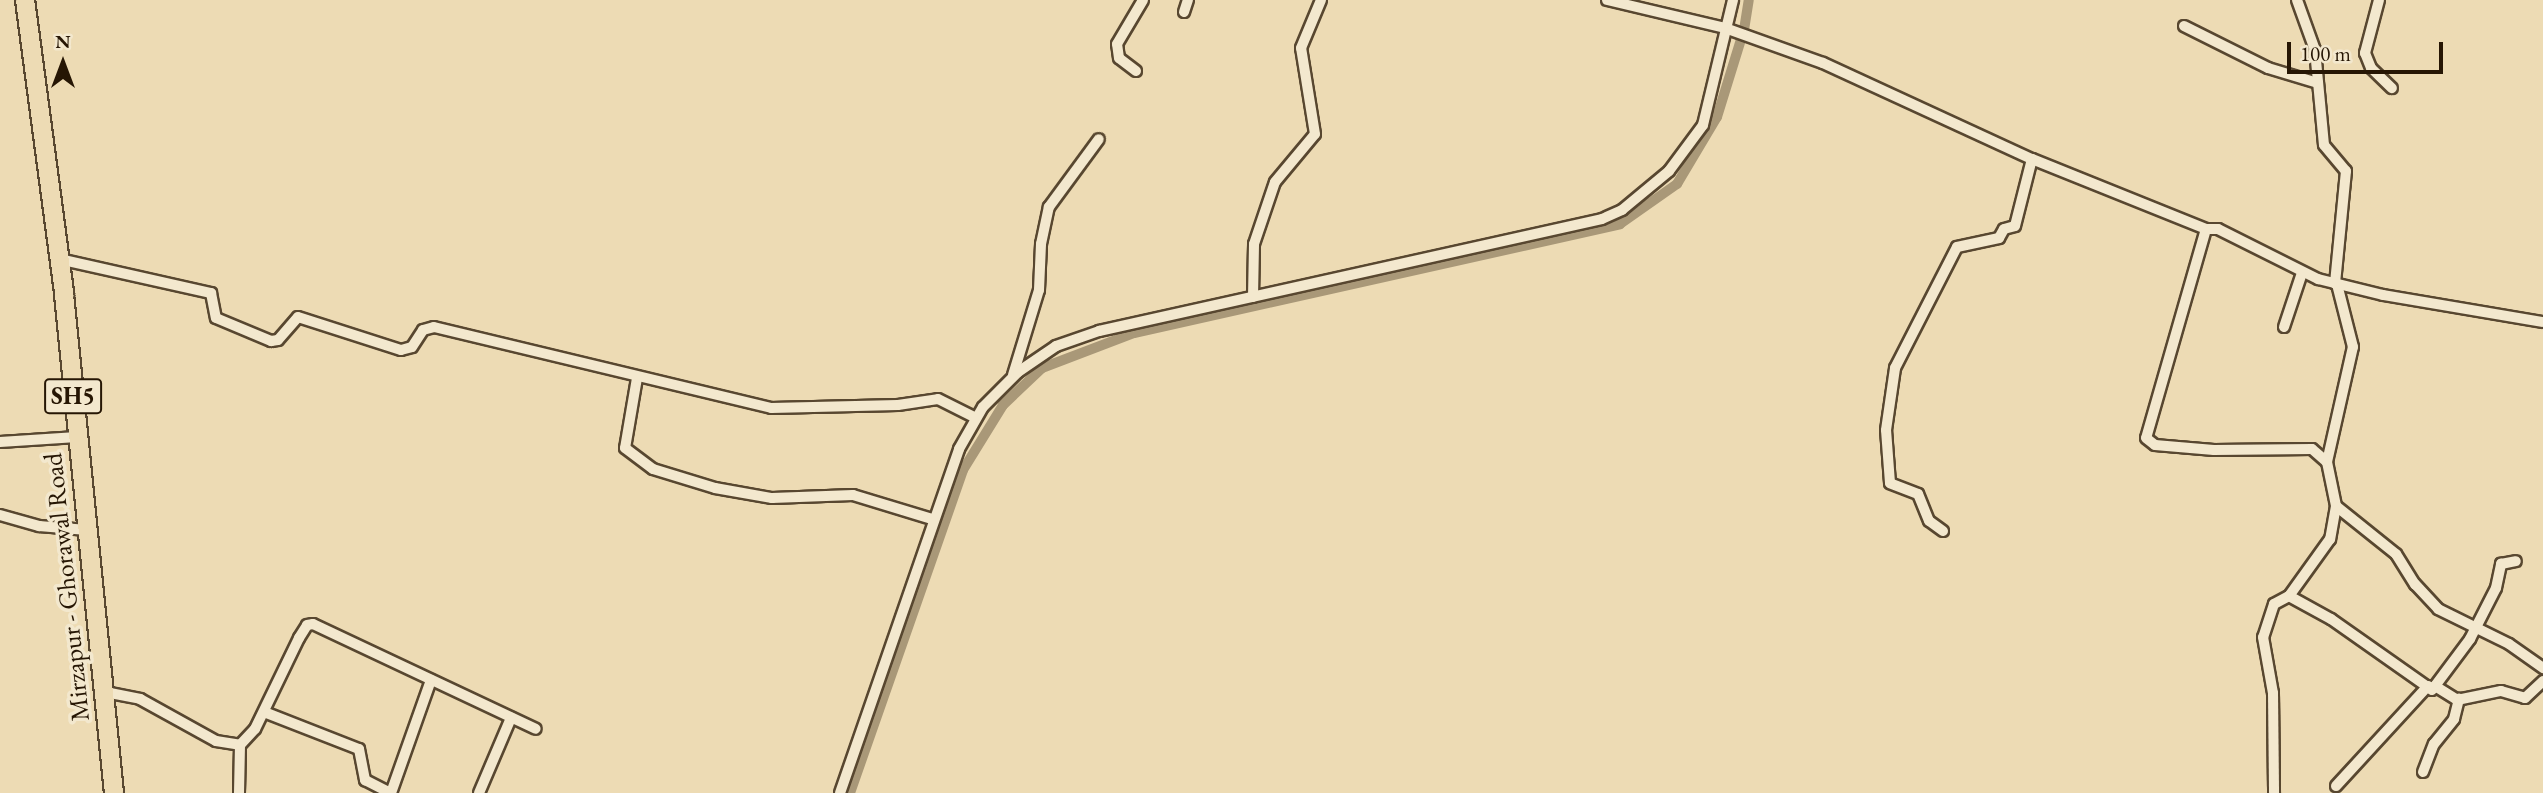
<!DOCTYPE html>
<html>
<head>
<meta charset="utf-8">
<style>
  body { margin:0 }
  #map { position:relative; width:2543px; height:793px; overflow:hidden; background:#eddbb4; font-family:"EB Garamond",serif }
  div>[style] { position:absolute }
  .canal>* { height:10px; margin:-5px; padding:0 5px; transform-origin:5px; border-radius:5px; background:#a99878 }
  .roads { filter:drop-shadow(2px 0 #584730) drop-shadow(-2px 0 #584730) drop-shadow(0 2px #584730) drop-shadow(0 -2px #584730) }
  .minor>* { height:10px; margin:-5px; padding:0 5px; transform-origin:5px; border-radius:5px; background:#f3e8ce }
  .primary>* { height:18px; margin:-9px; padding:0 9px; transform-origin:9px; border-radius:9px; background:#eddbb4 }
  span { translate:-50% -50%; white-space:nowrap; text-align:center; line-height:1.15; -webkit-text-stroke:7px #f3e8ce; paint-order:stroke }
  .shield-label span { padding:2px 5px; background:#f3e8ce; border:2px solid; border-radius:5px; -webkit-text-stroke-width:0 }
  .shield-label { font-size:24px; color:#261604; font-weight:700 }
  .street-label { font-size:26px; color:#261604 }
  .north { position:absolute; left:28px; top:28px; width:70px; height:70px; -webkit-text-stroke:5px #f3e8ce; paint-order:stroke; rotate:0deg; font-size:19px; font-weight:700; line-height:28px; text-align:center; color:#261604 }
  .north::after { content:''; display:block; margin:auto; width:24px; height:32px; background:#261604; clip-path:polygon(50% 0,100% 100%,50% 72%,0 100%) }
  .scale { position:absolute; left:2287px; top:42px; width:156px; height:32px; box-sizing:border-box; border:4px solid #261604; border-top:0; padding-left:9px; font-size:21px; line-height:24px; white-space:nowrap; color:#261604; -webkit-text-stroke:5px #f3e8ce; paint-order:stroke }
</style>
</head>
<body>
<div id="map">
  <div class="canal">
    <div style="left:850px;top:793px;width:342px;rotate:-70.7deg"></div>
    <div style="left:963px;top:470px;width:76px;rotate:-58.4deg"></div>
    <div style="left:1003px;top:405px;width:54px;rotate:-43.5deg"></div>
    <div style="left:1042px;top:368px;width:98px;rotate:-20.8deg"></div>
    <div style="left:1134px;top:333px;width:498px;rotate:-12.6deg"></div>
    <div style="left:1620px;top:224px;width:70px;rotate:-35.1deg"></div>
    <div style="left:1677px;top:184px;width:78px;rotate:-59.2deg"></div>
    <div style="left:1717px;top:117px;width:91px;rotate:-72.8deg"></div>
    <div style="left:1744px;top:30px;width:30px;rotate:-81deg"></div>
  </div>
  <div class="roads">
    <div class="minor">
      <div style="left:1607px;top:0;width:121px;rotate:13.3deg"></div>
      <div style="left:1725px;top:28px;width:104px;rotate:19.7deg"></div>
      <div style="left:1823px;top:63px;width:230px;rotate:24.7deg"></div>
      <div style="left:2032px;top:159px;width:188px;rotate:21.9deg"></div>
      <div style="left:2206px;top:229px;width:12px"></div>
      <div style="left:2218px;top:229px;width:112px;rotate:26.6deg"></div>
      <div style="left:2318px;top:279px;width:67px;rotate:13.8deg"></div>
      <div style="left:2383px;top:295px;width:162px;rotate:9.6deg"></div>
      <div style="left:2297px;top:0;width:53px;rotate:70.2deg"></div>
      <div style="left:2315px;top:50px;width:95px;rotate:84.6deg"></div>
      <div style="left:2324px;top:145px;width:34px;rotate:50deg"></div>
      <div style="left:2346px;top:171px;width:113px;rotate:95.6deg"></div>
      <div style="left:2379px;top:0;width:55px;rotate:104.8deg"></div>
      <div style="left:2365px;top:53px;width:16px;rotate:68deg"></div>
      <div style="left:2371px;top:68px;width:29px;rotate:44deg"></div>
      <div style="left:1184px;top:12px;width:13px;rotate:-72deg"></div>
      <div style="left:2184px;top:26px;width:94px;rotate:26.6deg"></div>
      <div style="left:2268px;top:68px;width:52px;rotate:16.7deg"></div>
      <div style="left:1136px;top:71px;width:21px;rotate:-143deg"></div>
      <div style="left:1119px;top:58px;width:14px;rotate:-98deg"></div>
      <div style="left:1117px;top:44px;width:51px;rotate:-59.4deg"></div>
      <div style="left:2206px;top:229px;width:217px;rotate:106deg"></div>
      <div style="left:2146px;top:438px;width:11px;rotate:38deg"></div>
      <div style="left:2155px;top:445px;width:59px;rotate:4.8deg"></div>
      <div style="left:2214px;top:450px;width:98px;rotate:-0.6deg"></div>
      <div style="left:2312px;top:449px;width:20px;rotate:41deg"></div>
      <div style="left:2327px;top:462px;width:45px;rotate:78.4deg"></div>
      <div style="left:2336px;top:506px;width:34px;rotate:100deg"></div>
      <div style="left:2330px;top:539px;width:70px;rotate:125.7deg"></div>
      <div style="left:2289px;top:596px;width:17px;rotate:152deg"></div>
      <div style="left:2274px;top:604px;width:35px;rotate:108deg"></div>
      <div style="left:2263px;top:637px;width:57px;rotate:79.9deg"></div>
      <div style="left:2273px;top:693px;width:100px;rotate:89.4deg"></div>
      <div style="left:59px;top:259px;width:156px;rotate:12.6deg"></div>
      <div style="left:211px;top:293px;width:25px;rotate:79deg"></div>
      <div style="left:216px;top:318px;width:60px;rotate:22.7deg"></div>
      <div style="left:271px;top:341px;width:7px;rotate:-8deg"></div>
      <div style="left:278px;top:340px;width:30px;rotate:-49deg"></div>
      <div style="left:298px;top:317px;width:108px;rotate:17.8deg"></div>
      <div style="left:401px;top:350px;width:11px;rotate:-15deg"></div>
      <div style="left:412px;top:347px;width:20px;rotate:-57deg"></div>
      <div style="left:423px;top:330px;width:11px;rotate:-15deg"></div>
      <div style="left:434px;top:327px;width:347px;rotate:13.5deg"></div>
      <div style="left:771px;top:408px;width:127px;rotate:-1.4deg"></div>
      <div style="left:898px;top:405px;width:40px;rotate:-8.5deg"></div>
      <div style="left:938px;top:399px;width:42px;rotate:26.6deg"></div>
      <div style="left:1253px;top:297px;width:53px;rotate:-88.9deg"></div>
      <div style="left:1254px;top:244px;width:65px;rotate:-71.3deg"></div>
      <div style="left:1275px;top:182px;width:62px;rotate:-50.2deg"></div>
      <div style="left:1315px;top:134px;width:87px;rotate:-99.2deg"></div>
      <div style="left:1301px;top:48px;width:52px;rotate:-67.4deg"></div>
      <div style="left:2284px;top:327px;width:57px;rotate:-71.6deg"></div>
      <div style="left:1013px;top:375px;width:89px;rotate:-73deg"></div>
      <div style="left:1039px;top:290px;width:46px;rotate:-87.5deg"></div>
      <div style="left:1041px;top:244px;width:38px;rotate:-78deg"></div>
      <div style="left:1049px;top:207px;width:84px;rotate:-53.7deg"></div>
      <div style="left:637px;top:378px;width:71px;rotate:99.7deg"></div>
      <div style="left:625px;top:448px;width:35px;rotate:37deg"></div>
      <div style="left:653px;top:469px;width:65px;rotate:17deg"></div>
      <div style="left:715px;top:488px;width:58px;rotate:10deg"></div>
      <div style="left:772px;top:498px;width:81px;rotate:-2.1deg"></div>
      <div style="left:853px;top:495px;width:83px;rotate:16.9deg"></div>
      <div style="left:0;top:442px;width:77px;rotate:-3.7deg"></div>
      <div style="left:2327px;top:462px;width:118px;rotate:-77.3deg"></div>
      <div style="left:2353px;top:347px;width:65px;rotate:-104.3deg"></div>
      <div style="left:2336px;top:506px;width:77px;rotate:38.7deg"></div>
      <div style="left:2396px;top:554px;width:36px;rotate:58deg"></div>
      <div style="left:2415px;top:584px;width:34px;rotate:47deg"></div>
      <div style="left:2438px;top:609px;width:79px;rotate:26.2deg"></div>
      <div style="left:2509px;top:644px;width:42px;rotate:35.2deg"></div>
      <div style="left:0;top:515px;width:41px;rotate:15.8deg"></div>
      <div style="left:39px;top:526px;width:48px;rotate:4.8deg"></div>
      <div style="left:1943px;top:531px;width:17px;rotate:-144deg"></div>
      <div style="left:1929px;top:521px;width:29px;rotate:-112deg"></div>
      <div style="left:1918px;top:494px;width:30px;rotate:-159deg"></div>
      <div style="left:1890px;top:483px;width:53px;rotate:-94.3deg"></div>
      <div style="left:1886px;top:430px;width:63px;rotate:-81.7deg"></div>
      <div style="left:1895px;top:368px;width:136px;rotate:-62.9deg"></div>
      <div style="left:1957px;top:247px;width:43px;rotate:-12.1deg"></div>
      <div style="left:1999px;top:238px;width:10px;rotate:-61deg"></div>
      <div style="left:2004px;top:229px;width:11px;rotate:-15deg"></div>
      <div style="left:2015px;top:226px;width:69px;rotate:-75.8deg"></div>
      <div style="left:2289px;top:596px;width:48px;rotate:28.7deg"></div>
      <div style="left:2331px;top:619px;width:123px;rotate:35.1deg"></div>
      <div style="left:2432px;top:690px;width:5px;rotate:-53deg"></div>
      <div style="left:2435px;top:686px;width:26px;rotate:32deg"></div>
      <div style="left:2457px;top:700px;width:45px;rotate:-11.6deg"></div>
      <div style="left:2501px;top:691px;width:25px;rotate:16deg"></div>
      <div style="left:2525px;top:698px;width:25px;rotate:-43deg"></div>
      <div style="left:2435px;top:686px;width:59px;rotate:-53.3deg"></div>
      <div style="left:2470px;top:639px;width:57px;rotate:-63deg"></div>
      <div style="left:2496px;top:588px;width:25px;rotate:-78deg"></div>
      <div style="left:2501px;top:564px;width:15px;rotate:-11deg"></div>
      <div style="left:105px;top:692px;width:36px;rotate:11deg"></div>
      <div style="left:140px;top:699px;width:87px;rotate:28.9deg"></div>
      <div style="left:216px;top:741px;width:24px;rotate:9deg"></div>
      <div style="left:240px;top:745px;width:22px;rotate:-47deg"></div>
      <div style="left:255px;top:729px;width:101px;rotate:-64.2deg"></div>
      <div style="left:299px;top:638px;width:15px;rotate:-58deg"></div>
      <div style="left:307px;top:625px;width:6px;rotate:-9deg"></div>
      <div style="left:313px;top:624px;width:246px;rotate:25.2deg"></div>
      <div style="left:264px;top:712px;width:102px;rotate:21.3deg"></div>
      <div style="left:359px;top:749px;width:32px;rotate:79deg"></div>
      <div style="left:365px;top:780px;width:28px;rotate:27deg"></div>
      <div style="left:2423px;top:772px;width:30px;rotate:-69deg"></div>
      <div style="left:2434px;top:744px;width:32px;rotate:-51deg"></div>
      <div style="left:2454px;top:719px;width:21px;rotate:-76deg"></div>
      <div style="left:2336px;top:786px;width:136px;rotate:-47.4deg"></div>
      <div style="left:239px;top:793px;width:48px;rotate:-88.8deg"></div>
      <div style="left:391px;top:793px;width:120px;rotate:-70.5deg"></div>
      <div style="left:479px;top:793px;width:82px;rotate:-66.9deg"></div>
      <div style="left:840px;top:793px;width:364px;rotate:-70.9deg"></div>
      <div style="left:959px;top:449px;width:48px;rotate:-60.3deg"></div>
      <div style="left:983px;top:407px;width:49px;rotate:-45deg"></div>
      <div style="left:1018px;top:372px;width:46px;rotate:-34.4deg"></div>
      <div style="left:1056px;top:346px;width:46px;rotate:-19.2deg"></div>
      <div style="left:1099px;top:331px;width:515px;rotate:-12.55deg"></div>
      <div style="left:1602px;top:219px;width:22px;rotate:-24deg"></div>
      <div style="left:1622px;top:210px;width:61px;rotate:-39.7deg"></div>
      <div style="left:1669px;top:171px;width:57px;rotate:-53.5deg"></div>
      <div style="left:1703px;top:125px;width:129px;rotate:-76.5deg"></div>
    </div>
    <div class="primary">
      <div style="left:25px;top:0;width:297px;rotate:82.4deg"></div>
      <div style="left:64px;top:294px;width:501px;rotate:84.28deg"></div>
    </div>
  </div>
  <div class="shield-label">
    <span style="left:73px;top:396px">SH5</span>
  </div>
  <div class="street-label">
    <span style="left:67px;top:587px;rotate:-96deg">Mirzapur - Ghorawal Road</span>
  </div>
  <div class="north">N</div>
  <div class="scale">100 m</div>
</div>
</body>
</html>
